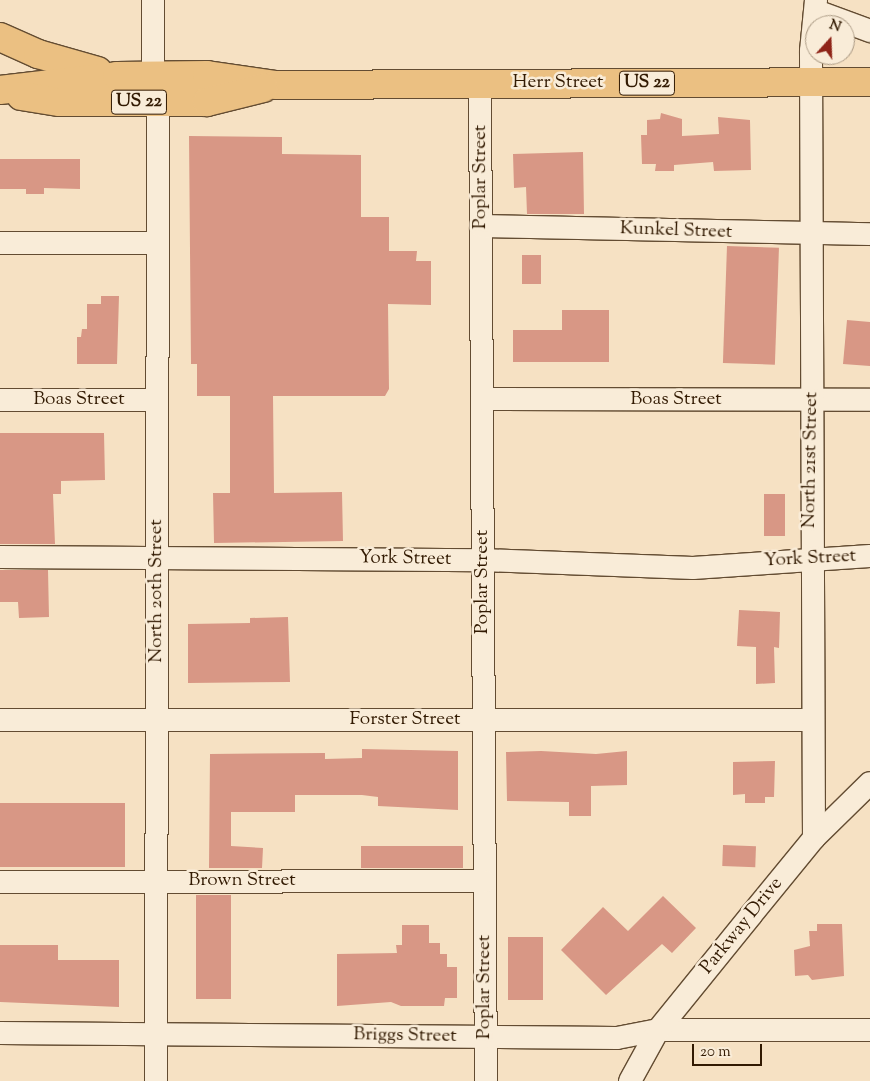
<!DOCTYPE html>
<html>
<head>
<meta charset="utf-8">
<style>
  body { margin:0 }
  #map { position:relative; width:870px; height:1081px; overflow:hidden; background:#f6e1c3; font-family:"Sorts Mill Goudy",serif }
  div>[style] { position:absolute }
  .building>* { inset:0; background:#d89785; transform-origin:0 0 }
  .roads { filter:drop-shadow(1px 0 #634c32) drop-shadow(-1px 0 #634c32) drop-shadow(0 1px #634c32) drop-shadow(0 -1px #634c32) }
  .minor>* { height:22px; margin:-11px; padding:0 11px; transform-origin:11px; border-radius:11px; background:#f9ecd8 }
  .major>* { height:28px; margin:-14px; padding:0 14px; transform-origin:14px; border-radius:14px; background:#ebc082 }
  span { translate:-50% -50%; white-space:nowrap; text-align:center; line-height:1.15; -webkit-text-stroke:5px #f9ecd8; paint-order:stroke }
  .shield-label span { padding:1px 4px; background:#f9ecd8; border:1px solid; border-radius:4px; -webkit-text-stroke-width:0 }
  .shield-label { font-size:18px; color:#321a02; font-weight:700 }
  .street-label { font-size:19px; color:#321a02 }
  .north { position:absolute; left:805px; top:15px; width:50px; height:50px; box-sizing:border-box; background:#f9ecd8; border:1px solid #a99882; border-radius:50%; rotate:20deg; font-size:14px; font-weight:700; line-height:20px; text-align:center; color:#321a02 }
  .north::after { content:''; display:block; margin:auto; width:18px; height:22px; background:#8f2418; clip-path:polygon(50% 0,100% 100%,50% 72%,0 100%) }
  .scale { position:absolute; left:692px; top:1044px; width:70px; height:22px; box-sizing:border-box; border:2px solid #321a02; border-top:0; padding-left:6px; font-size:15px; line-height:18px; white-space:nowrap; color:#321a02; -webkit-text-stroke:4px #f9ecd8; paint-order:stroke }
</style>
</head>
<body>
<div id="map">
  <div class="building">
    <div style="clip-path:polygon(661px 113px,682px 119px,682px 136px,719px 134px,718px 117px,750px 120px,751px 170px,714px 171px,713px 162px,674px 165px,674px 171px,655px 171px,656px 164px,642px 164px,641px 135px,647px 135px,647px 120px,660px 119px)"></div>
    <div style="clip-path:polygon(189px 136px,282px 137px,282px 154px,361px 155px,361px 217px,389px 217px,389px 251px,417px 251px,416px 261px,431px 261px,431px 305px,388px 304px,389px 389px,385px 396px,273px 396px,274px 493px,342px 492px,343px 541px,214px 543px,213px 493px,230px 493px,230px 396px,197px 396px,197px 364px,191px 364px)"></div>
    <div style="clip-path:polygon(583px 152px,584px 214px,527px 214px,526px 187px,514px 188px,513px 154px)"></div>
    <div style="clip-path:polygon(0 159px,80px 159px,80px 189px,44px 188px,44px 194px,26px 194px,26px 189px,0 189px)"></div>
    <div style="left:727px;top:246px;width:52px;height:117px;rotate:2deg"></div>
    <div style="left:522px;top:255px;width:19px;height:29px"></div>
    <div style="clip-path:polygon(101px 296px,119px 296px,117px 364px,77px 364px,77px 337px,81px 337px,82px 329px,87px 329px,87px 304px,101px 304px)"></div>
    <div style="clip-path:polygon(562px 310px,609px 310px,609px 362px,513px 362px,513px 330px,562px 330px)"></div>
    <div style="clip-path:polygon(847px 320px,870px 322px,870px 366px,843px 364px)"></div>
    <div style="clip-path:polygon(0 433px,104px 433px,105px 480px,61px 481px,61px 494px,53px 494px,55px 544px,0 544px)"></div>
    <div style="left:764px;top:494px;width:21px;height:42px"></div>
    <div style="clip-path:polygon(0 570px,48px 570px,49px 617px,19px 618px,18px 602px,0 602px)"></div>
    <div style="clip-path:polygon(739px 610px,780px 612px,779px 648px,774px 647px,775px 683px,756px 684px,756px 647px,737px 646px)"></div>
    <div style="clip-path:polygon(288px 617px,290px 682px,188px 683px,188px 624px,250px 623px,250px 618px)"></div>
    <div style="clip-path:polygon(362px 749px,458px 751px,458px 810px,378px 806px,378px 797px,362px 795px,295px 795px,295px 812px,231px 812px,231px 846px,263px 848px,262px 868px,209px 868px,210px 754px,325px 753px,325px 759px,362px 758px)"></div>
    <div style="clip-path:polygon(541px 751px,596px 754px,627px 751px,627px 785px,591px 786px,591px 816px,569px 816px,569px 802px,507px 801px,506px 752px)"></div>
    <div style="clip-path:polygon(775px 761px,774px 797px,765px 797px,765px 803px,745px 803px,745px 794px,733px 795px,733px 762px)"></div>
    <div style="left:0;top:803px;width:125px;height:64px"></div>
    <div style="left:723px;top:845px;width:33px;height:21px;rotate:2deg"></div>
    <div style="left:361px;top:846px;width:102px;height:22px"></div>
    <div style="left:196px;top:895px;width:35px;height:104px"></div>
    <div style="clip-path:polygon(663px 896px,696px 928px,672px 953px,662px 944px,606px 995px,561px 950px,603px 907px,628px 931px)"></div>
    <div style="clip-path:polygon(817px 924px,842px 924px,844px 976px,812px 980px,808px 975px,795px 976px,794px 950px,810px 946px,809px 931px,817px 931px)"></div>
    <div style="clip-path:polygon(402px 925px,429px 925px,429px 943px,440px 943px,440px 954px,447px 954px,447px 967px,457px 967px,457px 998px,445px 998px,444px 1006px,401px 1006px,391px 1002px,337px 1006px,337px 954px,397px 953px,396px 945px,402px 945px)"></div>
    <div style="left:508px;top:937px;width:35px;height:63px"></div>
    <div style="clip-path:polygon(0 945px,58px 945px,58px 960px,119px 960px,119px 1007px,0 1002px)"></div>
  </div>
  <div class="roads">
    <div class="minor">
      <div style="left:153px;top:0;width:76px;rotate:90deg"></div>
      <div style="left:816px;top:11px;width:58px;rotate:20.3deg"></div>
      <div style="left:480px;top:84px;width:997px;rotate:89.66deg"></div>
      <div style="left:481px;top:226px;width:389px;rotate:1.2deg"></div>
      <div style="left:0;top:243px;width:158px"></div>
      <div style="left:482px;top:399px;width:388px;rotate:0.1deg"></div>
      <div style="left:0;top:400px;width:157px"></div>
      <div style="left:0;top:557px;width:483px;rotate:0.4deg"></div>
      <div style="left:483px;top:560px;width:210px;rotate:2.2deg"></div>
      <div style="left:693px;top:568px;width:177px;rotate:-3.9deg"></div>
      <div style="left:0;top:720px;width:810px"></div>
      <div style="left:814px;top:838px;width:787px;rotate:-90.22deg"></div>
      <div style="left:811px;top:51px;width:51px;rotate:-84.4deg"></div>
      <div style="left:0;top:882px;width:484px;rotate:-0.1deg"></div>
      <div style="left:0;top:1033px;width:617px;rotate:0.46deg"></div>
      <div style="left:617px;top:1038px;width:42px;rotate:-11deg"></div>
      <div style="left:658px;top:1030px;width:212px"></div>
      <div style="left:156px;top:1081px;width:979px;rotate:-89.88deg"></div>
      <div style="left:630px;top:1081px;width:58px;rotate:-61.2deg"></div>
      <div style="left:658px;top:1030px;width:148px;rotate:-51deg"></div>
      <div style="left:751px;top:915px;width:99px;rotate:-50.7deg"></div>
      <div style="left:814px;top:838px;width:78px;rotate:-44.5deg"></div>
    </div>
    <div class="major">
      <div style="left:0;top:37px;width:42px;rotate:24.1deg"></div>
      <div style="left:38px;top:54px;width:62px;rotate:15.8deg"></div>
      <div style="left:0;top:90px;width:118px;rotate:-6.8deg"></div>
      <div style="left:117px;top:76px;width:90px;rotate:-0.6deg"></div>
      <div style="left:207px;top:75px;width:70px;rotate:8.2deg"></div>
      <div style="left:276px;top:85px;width:594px;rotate:-0.29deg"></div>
      <div style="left:21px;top:96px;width:39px;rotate:9deg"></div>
      <div style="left:60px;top:102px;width:147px"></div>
      <div style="left:207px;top:102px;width:58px;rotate:-14deg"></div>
    </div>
  </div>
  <div class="shield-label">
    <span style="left:647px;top:83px">US 22</span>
    <span style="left:139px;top:102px">US 22</span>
  </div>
  <div class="street-label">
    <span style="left:558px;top:83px">Herr Street</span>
    <span style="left:481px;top:177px;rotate:-90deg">Poplar Street</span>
    <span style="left:676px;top:231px;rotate:2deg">Kunkel Street</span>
    <span style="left:79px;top:400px">Boas Street</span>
    <span style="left:676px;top:400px">Boas Street</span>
    <span style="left:811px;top:460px;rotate:-89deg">North 21st Street</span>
    <span style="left:405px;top:559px;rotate:1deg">York Street</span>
    <span style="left:810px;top:559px;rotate:-3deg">York Street</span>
    <span style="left:483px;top:582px;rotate:-90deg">Poplar Street</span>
    <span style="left:157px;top:591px;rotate:-90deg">North 20th Street</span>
    <span style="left:405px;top:720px">Forster Street</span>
    <span style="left:242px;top:881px">Brown Street</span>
    <span style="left:742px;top:926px;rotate:-51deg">Parkway Drive</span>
    <span style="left:485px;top:987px;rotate:-90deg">Poplar Street</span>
    <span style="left:405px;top:1036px;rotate:1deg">Briggs Street</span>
  </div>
  <div class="north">N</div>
  <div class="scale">20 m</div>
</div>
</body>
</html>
